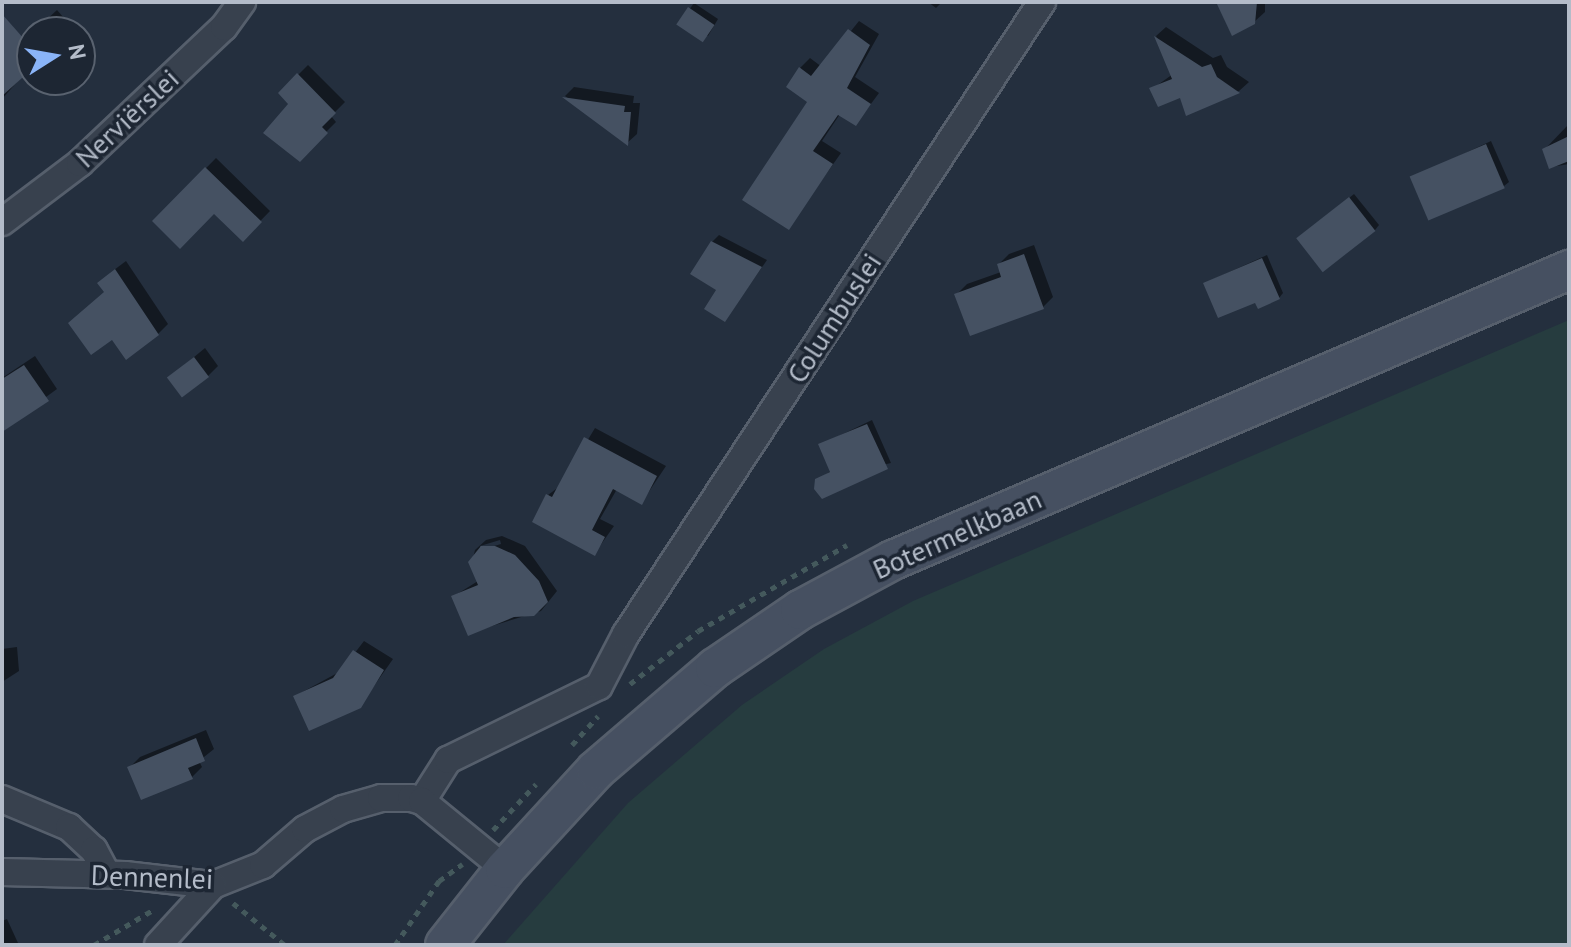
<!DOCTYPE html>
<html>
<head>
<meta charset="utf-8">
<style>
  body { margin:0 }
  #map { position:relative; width:1571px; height:947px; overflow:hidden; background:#242f3e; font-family:"PT Sans",sans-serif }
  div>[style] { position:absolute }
  .green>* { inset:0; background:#263c3f }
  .shadow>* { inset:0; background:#0007 }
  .building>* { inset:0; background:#455162; transform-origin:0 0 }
  .path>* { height:5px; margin-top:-2.5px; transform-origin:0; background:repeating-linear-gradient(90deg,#44595c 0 6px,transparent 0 12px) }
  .roads { filter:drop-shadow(2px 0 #565f6c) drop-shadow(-2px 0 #565f6c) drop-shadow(0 2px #565f6c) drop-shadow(0 -2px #565f6c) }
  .street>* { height:26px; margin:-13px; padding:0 13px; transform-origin:13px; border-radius:13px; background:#38414e }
  .secondary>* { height:38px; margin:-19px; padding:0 19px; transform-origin:19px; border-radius:19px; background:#465061 }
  span { translate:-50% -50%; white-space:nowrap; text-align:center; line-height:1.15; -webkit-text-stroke:7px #1d2633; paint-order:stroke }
  .street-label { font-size:28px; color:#b4bcc9 }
  .frame { position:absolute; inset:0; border:4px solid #b4bcc9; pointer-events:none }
  .north { position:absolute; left:16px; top:16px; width:80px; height:80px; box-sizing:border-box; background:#1d2633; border:2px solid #59626f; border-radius:50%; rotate:79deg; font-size:22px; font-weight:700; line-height:32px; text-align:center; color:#b4bcc9 }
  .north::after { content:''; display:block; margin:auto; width:28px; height:36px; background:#8ab4f8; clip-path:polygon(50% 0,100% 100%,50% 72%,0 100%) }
</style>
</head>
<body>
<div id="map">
  <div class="green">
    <div style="clip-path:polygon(1569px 320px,1569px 945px,503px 945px,628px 803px,742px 705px,824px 649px,913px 601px)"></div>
  </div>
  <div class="shadow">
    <div style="clip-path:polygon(928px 2px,942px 2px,936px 8px)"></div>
    <div style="clip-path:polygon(1225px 2px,1265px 2px,1265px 12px,1254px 22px)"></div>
    <div style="clip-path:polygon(694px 3px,718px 19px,708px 36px,679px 24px)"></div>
    <div style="clip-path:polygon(57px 10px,71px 26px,66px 32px,33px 32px)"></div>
    <div style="clip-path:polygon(859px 21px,879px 34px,855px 77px,879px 93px,856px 124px,840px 114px,822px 141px,841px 153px,788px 228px,810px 101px,800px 68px,810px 58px,822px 67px)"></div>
    <div style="clip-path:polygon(1166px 27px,1213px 58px,1221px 55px,1227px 67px,1249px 82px,1239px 91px,1187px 113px,1181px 95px,1152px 89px,1173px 74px,1156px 36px)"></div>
    <div style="clip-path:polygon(32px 33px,32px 65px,2px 99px,2px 60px)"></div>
    <div style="clip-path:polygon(308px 65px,345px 102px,331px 116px,336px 122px,299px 159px,290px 103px,280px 93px)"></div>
    <div style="clip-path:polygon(574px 87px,634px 96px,633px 103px,640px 103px,637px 134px,627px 143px,565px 96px)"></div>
    <div style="clip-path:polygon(1569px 124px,1569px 164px,1551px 167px,1544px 150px)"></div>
    <div style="clip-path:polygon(1491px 141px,1509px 182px,1504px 186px,1412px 178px)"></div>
    <div style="clip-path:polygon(216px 158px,270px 211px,243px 239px,214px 211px,154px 221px)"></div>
    <div style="clip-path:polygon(1354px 194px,1379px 225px,1375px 230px,1304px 235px)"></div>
    <div style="clip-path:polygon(719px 235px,767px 260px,725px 320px,712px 242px)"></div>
    <div style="clip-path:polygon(1034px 245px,1053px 297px,1043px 307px,957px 294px,967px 284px,1001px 272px,999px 264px,1009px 254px)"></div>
    <div style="clip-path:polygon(1267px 255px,1283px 293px,1279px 298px,1256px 300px,1205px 283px)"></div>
    <div style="clip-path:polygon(126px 261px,168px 324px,158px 334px,112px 337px,106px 291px,110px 273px)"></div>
    <div style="clip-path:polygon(205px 348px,218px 366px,208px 376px,170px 377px)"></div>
    <div style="clip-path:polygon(35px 356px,57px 389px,2px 429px,2px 378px)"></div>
    <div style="clip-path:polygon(872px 420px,891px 463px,817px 480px,831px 471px,820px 445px)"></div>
    <div style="clip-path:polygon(595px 428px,666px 466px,642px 502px,617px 489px,600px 519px,614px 526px,595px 553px,548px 495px,560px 486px)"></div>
    <div style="clip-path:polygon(evenodd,502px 536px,525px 546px,557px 591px,541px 611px,469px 633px,454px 596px,478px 581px,471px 566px,475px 550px,486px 540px,502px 536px,500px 540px,501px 544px,480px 550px,480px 546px,500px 540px)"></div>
    <div style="clip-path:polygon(364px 641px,393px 659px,360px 706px,295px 696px,341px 671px)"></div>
    <div style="clip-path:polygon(17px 647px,19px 671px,2px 682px,2px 649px)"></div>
    <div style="clip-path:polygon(206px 730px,214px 749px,199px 761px,202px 767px,192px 777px,130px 767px,140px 757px)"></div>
    <div style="clip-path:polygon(7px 919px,18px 943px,16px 945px,2px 945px,2px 921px)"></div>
  </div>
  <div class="building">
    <div style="clip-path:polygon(1216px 2px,1257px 2px,1255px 24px,1232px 36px)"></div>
    <div style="left:688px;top:7px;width:32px;height:21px;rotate:34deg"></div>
    <div style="clip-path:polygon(2px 14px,32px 48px,32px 69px,2px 96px)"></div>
    <div style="clip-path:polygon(848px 29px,870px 45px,847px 88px,871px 104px,856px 126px,838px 115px,813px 151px,833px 164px,789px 230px,742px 200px,807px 102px,786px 87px,799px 67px,811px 76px)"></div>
    <div style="clip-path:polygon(1154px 36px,1202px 67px,1211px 64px,1217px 77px,1240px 93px,1186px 116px,1180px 98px,1158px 107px,1149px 88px,1172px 79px)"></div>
    <div style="clip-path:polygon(297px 73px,336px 113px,322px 127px,328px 133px,300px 162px,263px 133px,288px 104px,278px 93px)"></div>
    <div style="clip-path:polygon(562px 97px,625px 106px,624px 112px,631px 112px,628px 146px)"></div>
    <div style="clip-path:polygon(1569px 136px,1569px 161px,1549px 169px,1542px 149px)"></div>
    <div style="left:1486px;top:144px;width:48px;height:83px;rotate:67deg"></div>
    <div style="clip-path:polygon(205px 167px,262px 222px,243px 242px,214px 214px,180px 249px,152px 221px)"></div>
    <div style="left:1349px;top:197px;width:43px;height:67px;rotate:52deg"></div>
    <div style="clip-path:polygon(711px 241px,762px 267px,725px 322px,704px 309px,716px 290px,690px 274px)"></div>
    <div style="clip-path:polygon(1024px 254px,1044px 309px,970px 336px,954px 294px,1001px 277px,997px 264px)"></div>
    <div style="clip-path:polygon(1262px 258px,1280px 299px,1258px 309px,1255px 303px,1218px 318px,1203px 283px)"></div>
    <div style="clip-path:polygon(115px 269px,159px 335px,126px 360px,112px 340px,91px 355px,68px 323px,104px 292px,97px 283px)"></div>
    <div style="left:194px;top:357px;width:25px;height:34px;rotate:53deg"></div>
    <div style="clip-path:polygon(24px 365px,49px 401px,2px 432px,2px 379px)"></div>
    <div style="clip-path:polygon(867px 424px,888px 469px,822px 499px,814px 489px,815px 479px,830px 472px,818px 444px)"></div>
    <div style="clip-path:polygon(584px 437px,657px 476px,642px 505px,613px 489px,592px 530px,605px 537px,595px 556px,532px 522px,546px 494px,552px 497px)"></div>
    <div style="clip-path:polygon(481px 546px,495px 546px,515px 555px,539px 581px,548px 602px,534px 616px,514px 617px,468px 636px,451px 596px,478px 585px,468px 562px)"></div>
    <div style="clip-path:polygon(353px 650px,384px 670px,361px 708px,309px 731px,293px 696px,333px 678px)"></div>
    <div style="clip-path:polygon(196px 738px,205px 761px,188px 768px,193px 779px,141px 800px,127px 767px)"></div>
  </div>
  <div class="path">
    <div style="left:630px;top:684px;width:86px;rotate:-37.9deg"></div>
    <div style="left:698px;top:631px;width:172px;rotate:-30deg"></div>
    <div style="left:572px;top:745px;width:39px;rotate:-48deg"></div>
    <div style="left:493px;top:830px;width:63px;rotate:-46.9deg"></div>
    <div style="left:233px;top:903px;width:67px;rotate:38.9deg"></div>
    <div style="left:94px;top:945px;width:69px;rotate:-30.7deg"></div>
    <div style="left:395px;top:945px;width:78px;rotate:-55.5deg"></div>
    <div style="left:439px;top:881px;width:29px;rotate:-36deg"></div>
  </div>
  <div class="roads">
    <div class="street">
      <div style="left:2px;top:222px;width:98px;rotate:-37.1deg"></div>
      <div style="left:80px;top:163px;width:198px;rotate:-43.4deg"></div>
      <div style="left:224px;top:27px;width:31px;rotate:-54deg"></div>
      <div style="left:2px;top:799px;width:73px;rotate:22.7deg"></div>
      <div style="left:69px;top:827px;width:34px;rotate:43deg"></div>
      <div style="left:94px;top:850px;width:27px;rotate:62deg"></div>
      <div style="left:422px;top:801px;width:49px;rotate:-57.6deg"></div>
      <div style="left:448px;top:760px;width:168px;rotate:-26.1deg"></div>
      <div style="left:599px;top:686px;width:59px;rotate:-62.6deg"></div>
      <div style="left:626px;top:634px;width:757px;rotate:-56.65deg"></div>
      <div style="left:2px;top:872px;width:123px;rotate:1.4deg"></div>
      <div style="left:125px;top:875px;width:89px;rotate:6.5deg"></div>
      <div style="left:213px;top:885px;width:54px;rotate:-21.8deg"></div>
      <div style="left:263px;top:865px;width:55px;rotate:-40.6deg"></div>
      <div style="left:305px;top:829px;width:43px;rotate:-27.8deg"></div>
      <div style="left:343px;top:809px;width:40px;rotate:-16deg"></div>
      <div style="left:381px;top:798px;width:30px"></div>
      <div style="left:411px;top:798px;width:11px;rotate:15deg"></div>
      <div style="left:422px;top:801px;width:107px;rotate:39.3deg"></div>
      <div style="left:158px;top:945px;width:81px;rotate:-47.5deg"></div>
    </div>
    <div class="secondary">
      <div style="left:445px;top:945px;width:97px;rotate:-51.7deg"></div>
      <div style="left:505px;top:869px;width:134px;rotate:-47.4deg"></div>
      <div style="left:596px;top:770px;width:157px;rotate:-40.6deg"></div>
      <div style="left:715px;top:668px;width:103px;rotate:-34.3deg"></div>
      <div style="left:800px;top:610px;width:106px;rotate:-28.3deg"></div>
      <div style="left:893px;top:560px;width:736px;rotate:-23.22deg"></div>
    </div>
  </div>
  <div class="street-label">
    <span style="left:127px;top:118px;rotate:-43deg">Nerviërslei</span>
    <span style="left:834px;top:318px;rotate:-57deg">Columbuslei</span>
    <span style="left:957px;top:534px;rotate:-24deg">Botermelkbaan</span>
    <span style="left:152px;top:877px;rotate:2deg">Dennenlei</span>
  </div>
  <div class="frame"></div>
  <div class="north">N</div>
</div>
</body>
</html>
